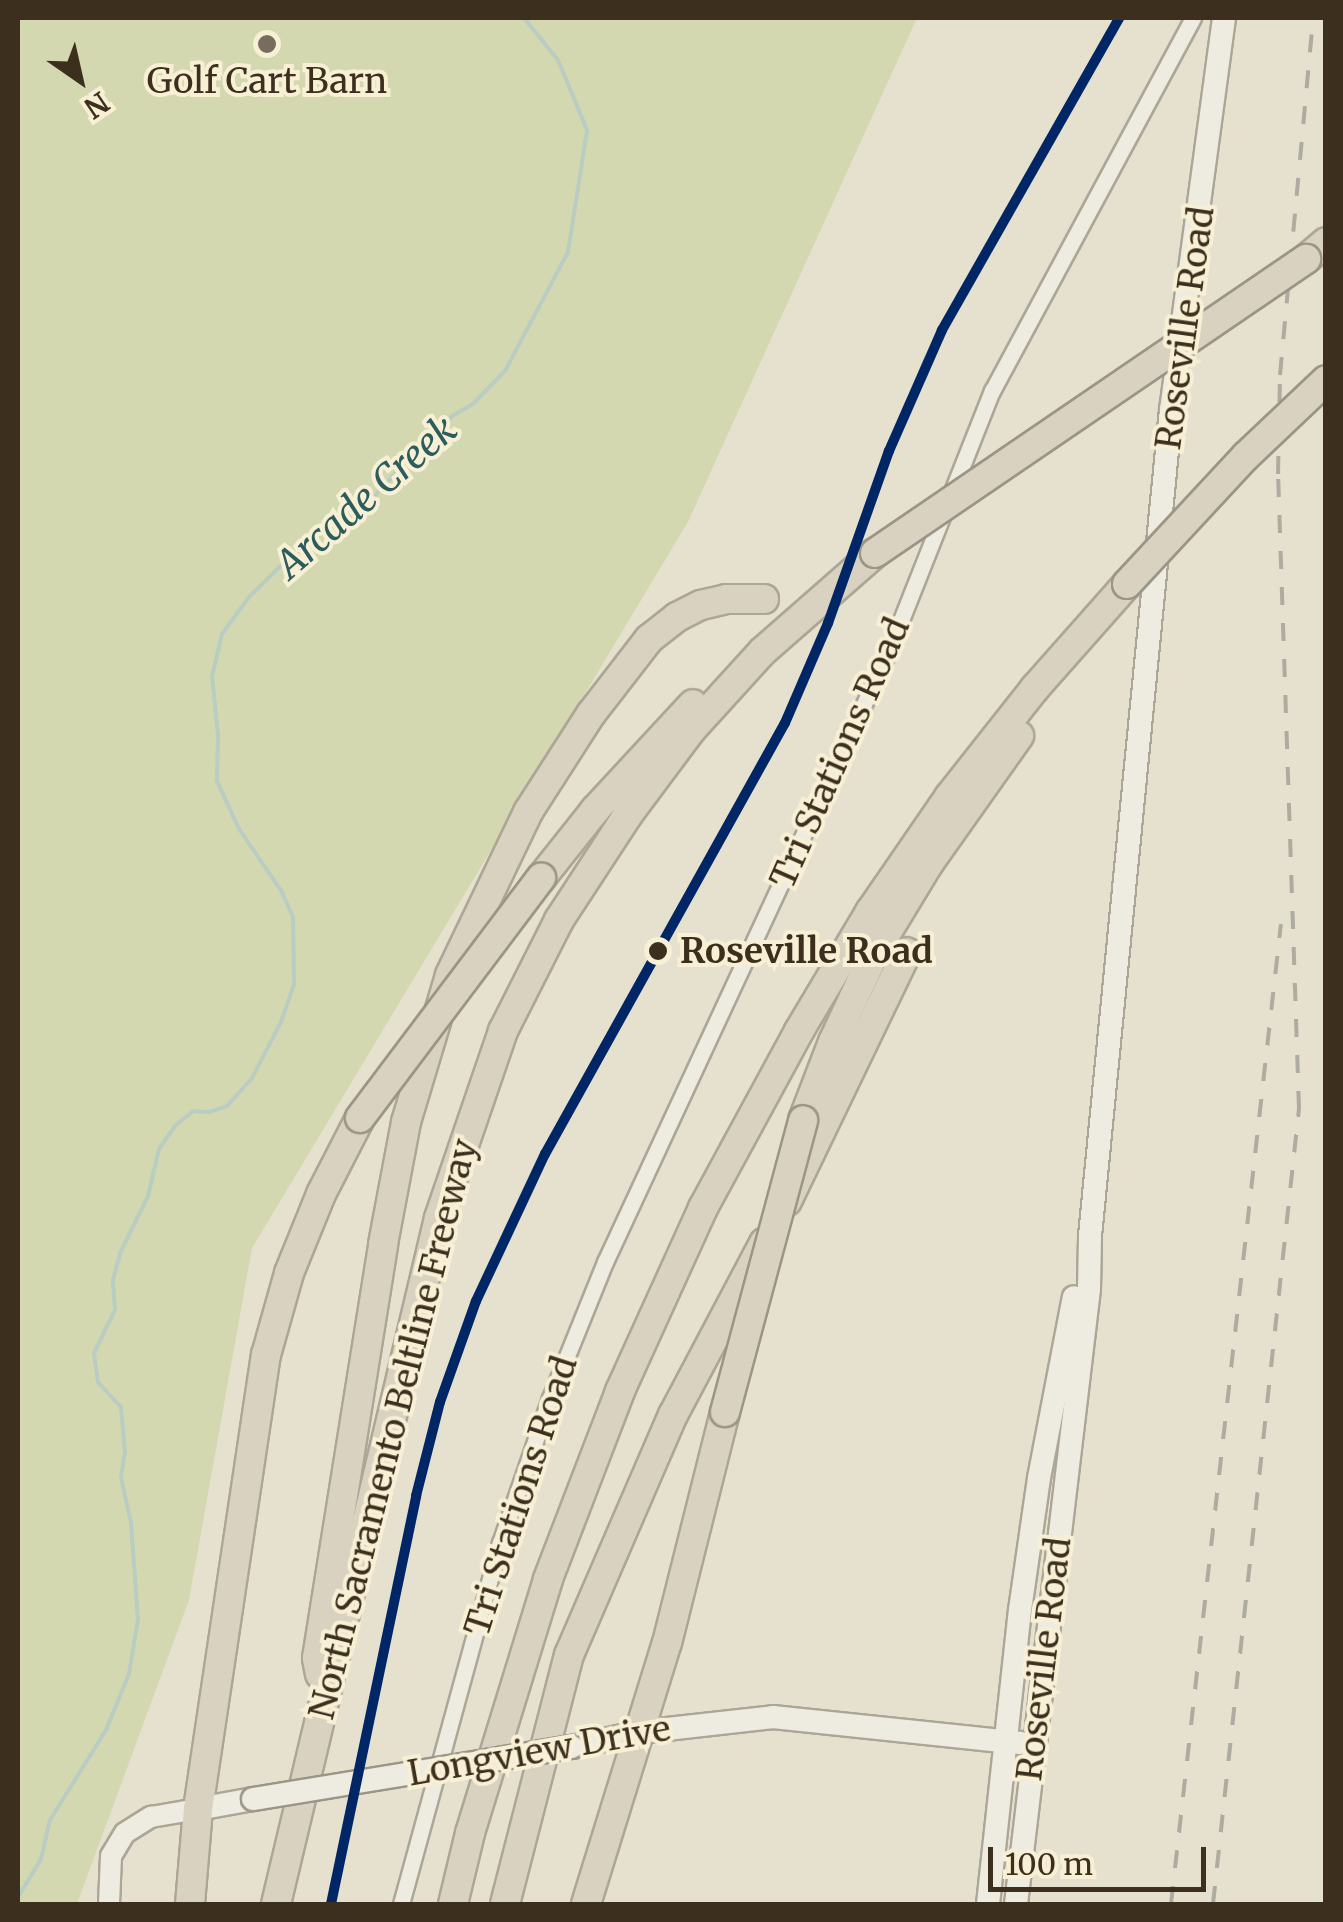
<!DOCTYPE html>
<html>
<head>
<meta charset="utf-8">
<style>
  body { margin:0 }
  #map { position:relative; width:1343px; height:1922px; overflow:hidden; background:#e6e1ce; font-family:Merriweather,serif }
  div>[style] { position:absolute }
  .green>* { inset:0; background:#d4d8b0 }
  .stream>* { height:4px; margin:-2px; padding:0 2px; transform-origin:2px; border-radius:2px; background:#b9cdc2 }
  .roads { filter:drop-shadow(2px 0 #aca697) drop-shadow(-2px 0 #aca697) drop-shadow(0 2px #aca697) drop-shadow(0 -2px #aca697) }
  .minor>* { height:15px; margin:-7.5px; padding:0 7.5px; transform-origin:7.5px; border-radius:7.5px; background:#eeebe1 }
  .tertiary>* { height:20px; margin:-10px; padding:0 10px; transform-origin:10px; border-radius:10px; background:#eeebe1 }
  .secondary>* { height:22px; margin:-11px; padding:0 11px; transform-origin:11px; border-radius:11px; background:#eeebe1 }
  .motorway>* { height:28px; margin:-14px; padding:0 14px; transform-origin:14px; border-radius:14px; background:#dad2c0 }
  .rail>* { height:4px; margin-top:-2px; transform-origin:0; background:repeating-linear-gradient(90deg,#aeaba1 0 18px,transparent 0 36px) }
  .bridges { filter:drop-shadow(2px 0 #9b9587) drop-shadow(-2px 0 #9b9587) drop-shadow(0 2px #9b9587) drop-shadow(0 -2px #9b9587) }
  .secondary-bridge>* { height:22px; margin:-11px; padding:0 11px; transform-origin:11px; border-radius:11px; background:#eeebe1 }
  .motorway-bridge>* { height:28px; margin:-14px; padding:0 14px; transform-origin:14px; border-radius:14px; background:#dad2c0 }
  .rail-1>* { height:10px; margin:-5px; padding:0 5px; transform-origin:5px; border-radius:5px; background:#002666 }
  .dots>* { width:28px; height:28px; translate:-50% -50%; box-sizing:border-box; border:5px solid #f8f0d5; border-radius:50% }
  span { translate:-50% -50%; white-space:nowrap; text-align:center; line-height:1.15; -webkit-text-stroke:8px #f8f0d5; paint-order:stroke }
  .poi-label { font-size:35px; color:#3c2f1e }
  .street-label { font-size:35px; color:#3c2f1e }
  .stop-label { font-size:35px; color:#3c2f1e; font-weight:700 }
  .left { translate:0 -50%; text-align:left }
  .water-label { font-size:38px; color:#2d5c5d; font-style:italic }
  .frame { position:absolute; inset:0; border:20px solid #3c2f1e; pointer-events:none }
  .north { position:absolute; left:30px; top:30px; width:100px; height:100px; -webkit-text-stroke:8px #f8f0d5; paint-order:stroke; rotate:146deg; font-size:28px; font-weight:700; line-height:40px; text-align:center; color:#3c2f1e }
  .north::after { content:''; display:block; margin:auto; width:35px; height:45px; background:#3c2f1e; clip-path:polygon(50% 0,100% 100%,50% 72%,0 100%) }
  .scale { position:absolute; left:988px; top:1847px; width:218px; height:45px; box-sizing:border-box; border:5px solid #3c2f1e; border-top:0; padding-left:12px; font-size:30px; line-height:35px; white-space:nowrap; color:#3c2f1e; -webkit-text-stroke:8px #f8f0d5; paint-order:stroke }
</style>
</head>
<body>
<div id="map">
  <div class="green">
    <div style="clip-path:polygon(18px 18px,917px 18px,688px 522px,252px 1248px,189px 1600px,77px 1904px,18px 1904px)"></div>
  </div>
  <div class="stream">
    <div style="left:18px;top:1897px;width:44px;rotate:-58.8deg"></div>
    <div style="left:41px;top:1859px;width:40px;rotate:-77deg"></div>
    <div style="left:50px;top:1820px;width:106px;rotate:-58.1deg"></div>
    <div style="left:106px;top:1730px;width:61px;rotate:-67.7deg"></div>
    <div style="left:129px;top:1674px;width:56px;rotate:-80.7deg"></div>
    <div style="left:138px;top:1619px;width:96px;rotate:-94.2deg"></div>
    <div style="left:131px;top:1523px;width:47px;rotate:-102.3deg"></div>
    <div style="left:121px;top:1477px;width:24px;rotate:-81deg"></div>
    <div style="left:125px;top:1453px;width:46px;rotate:-95deg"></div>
    <div style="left:121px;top:1407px;width:34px;rotate:-133deg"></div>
    <div style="left:98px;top:1382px;width:29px;rotate:-98deg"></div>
    <div style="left:94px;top:1353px;width:48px;rotate:-64deg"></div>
    <div style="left:115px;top:1310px;width:30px;rotate:-94deg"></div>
    <div style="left:113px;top:1280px;width:28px;rotate:-75deg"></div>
    <div style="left:120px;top:1253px;width:64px;rotate:-63.8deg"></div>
    <div style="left:148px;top:1196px;width:48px;rotate:-76.8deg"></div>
    <div style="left:159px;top:1149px;width:29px;rotate:-55deg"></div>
    <div style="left:176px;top:1125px;width:22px;rotate:-39deg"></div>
    <div style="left:193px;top:1111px;width:16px;rotate:4deg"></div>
    <div style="left:209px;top:1112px;width:19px;rotate:-18deg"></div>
    <div style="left:227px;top:1106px;width:38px;rotate:-48deg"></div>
    <div style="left:252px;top:1078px;width:63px;rotate:-62.6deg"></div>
    <div style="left:281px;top:1022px;width:39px;rotate:-71deg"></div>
    <div style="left:294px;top:985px;width:68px;rotate:-90.8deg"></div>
    <div style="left:293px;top:917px;width:27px;rotate:-114deg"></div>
    <div style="left:282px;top:892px;width:76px;rotate:-124.3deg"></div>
    <div style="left:239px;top:829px;width:53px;rotate:-114.6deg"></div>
    <div style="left:217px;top:781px;width:46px;rotate:-88.8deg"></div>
    <div style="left:218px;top:735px;width:59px;rotate:-95.8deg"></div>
    <div style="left:212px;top:676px;width:43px;rotate:-76.6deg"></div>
    <div style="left:222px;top:634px;width:46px;rotate:-53.9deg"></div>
    <div style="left:249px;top:597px;width:87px;rotate:-44.5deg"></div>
    <div style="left:311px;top:536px;width:34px;rotate:-23deg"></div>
    <div style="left:342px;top:523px;width:30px;rotate:-37deg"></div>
    <div style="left:366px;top:505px;width:64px;rotate:-46.9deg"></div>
    <div style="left:410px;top:458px;width:30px;rotate:-34deg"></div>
    <div style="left:435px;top:441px;width:30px;rotate:-56deg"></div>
    <div style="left:452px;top:416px;width:24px;rotate:-30deg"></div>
    <div style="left:473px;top:404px;width:46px;rotate:-45.9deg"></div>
    <div style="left:505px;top:371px;width:135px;rotate:-62.1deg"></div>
    <div style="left:568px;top:252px;width:123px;rotate:-81.1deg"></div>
    <div style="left:587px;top:130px;width:76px;rotate:-112.5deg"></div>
    <div style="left:558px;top:60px;width:54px;rotate:-129deg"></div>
  </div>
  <div class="roads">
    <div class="minor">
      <div style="left:401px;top:1904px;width:374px;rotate:-74.7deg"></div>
      <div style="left:500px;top:1543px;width:153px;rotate:-71deg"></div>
      <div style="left:550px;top:1398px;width:147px;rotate:-68deg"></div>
      <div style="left:605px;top:1262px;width:677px;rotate:-65.1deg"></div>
      <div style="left:890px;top:648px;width:277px;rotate:-68.4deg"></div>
      <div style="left:992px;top:391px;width:424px;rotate:-61.7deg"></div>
    </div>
    <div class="tertiary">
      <div style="left:109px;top:1904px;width:48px;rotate:-87.6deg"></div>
      <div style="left:111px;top:1856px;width:27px;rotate:-59deg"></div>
      <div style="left:125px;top:1833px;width:31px;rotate:-32deg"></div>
      <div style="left:151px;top:1817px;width:48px;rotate:-9.7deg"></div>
    </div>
    <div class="secondary">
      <div style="left:572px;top:1747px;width:70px;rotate:-12.4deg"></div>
      <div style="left:640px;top:1732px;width:134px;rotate:-6.4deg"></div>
      <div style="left:773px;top:1717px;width:249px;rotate:6deg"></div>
      <div style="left:198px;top:1809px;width:56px;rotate:-10.3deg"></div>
      <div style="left:988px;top:1904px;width:296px;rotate:-83.8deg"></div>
      <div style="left:1020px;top:1610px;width:133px;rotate:-81.8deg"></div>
      <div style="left:1039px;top:1478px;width:184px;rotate:-79.1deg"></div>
      <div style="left:1016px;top:1904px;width:619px;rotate:-83.23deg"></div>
      <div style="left:1089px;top:1289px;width:53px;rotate:-88.9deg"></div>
      <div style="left:1090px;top:1236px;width:830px;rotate:-84.4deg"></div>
      <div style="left:1171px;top:410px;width:396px;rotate:-82.3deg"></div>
    </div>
    <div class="motorway">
      <div style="left:1306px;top:259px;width:26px;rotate:-40deg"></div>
      <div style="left:541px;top:878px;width:87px;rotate:-51.5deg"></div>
      <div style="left:595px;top:810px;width:144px;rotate:-47.2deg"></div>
      <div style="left:803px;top:1120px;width:84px;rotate:-69deg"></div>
      <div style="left:833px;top:1042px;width:99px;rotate:-65deg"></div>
      <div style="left:875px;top:952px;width:104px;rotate:-58.8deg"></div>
      <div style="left:929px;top:863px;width:156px;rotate:-54.7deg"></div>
      <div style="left:787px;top:1201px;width:276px;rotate:-64.3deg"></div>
      <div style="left:320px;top:1674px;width:16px;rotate:-101deg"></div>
      <div style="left:317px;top:1658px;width:419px;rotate:-80.9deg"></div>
      <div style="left:383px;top:1244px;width:124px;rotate:-79.3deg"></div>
      <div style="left:406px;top:1122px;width:153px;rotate:-73.3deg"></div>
      <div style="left:450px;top:975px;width:181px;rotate:-64.4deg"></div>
      <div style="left:528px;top:812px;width:117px;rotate:-57.3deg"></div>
      <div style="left:591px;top:714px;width:95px;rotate:-52.3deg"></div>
      <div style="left:649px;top:639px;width:36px;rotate:-38deg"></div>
      <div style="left:677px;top:617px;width:27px;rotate:-27deg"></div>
      <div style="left:701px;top:605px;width:26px;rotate:-13deg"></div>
      <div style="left:726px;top:599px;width:38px"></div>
      <div style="left:190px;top:1904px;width:95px;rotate:-85.2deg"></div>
      <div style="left:198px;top:1809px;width:459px;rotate:-81.5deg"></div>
      <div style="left:266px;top:1355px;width:85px;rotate:-74.3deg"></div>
      <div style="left:289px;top:1273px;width:85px;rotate:-67.9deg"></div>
      <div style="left:321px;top:1194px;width:85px;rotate:-62.8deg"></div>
      <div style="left:276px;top:1904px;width:705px;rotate:-76.63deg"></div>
      <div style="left:439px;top:1218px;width:198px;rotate:-71.1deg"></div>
      <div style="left:503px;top:1031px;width:124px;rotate:-63.2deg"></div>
      <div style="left:559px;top:920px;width:124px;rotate:-56.8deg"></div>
      <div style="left:627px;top:816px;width:107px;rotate:-53.3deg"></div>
      <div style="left:691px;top:730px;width:107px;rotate:-47.7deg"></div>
      <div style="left:763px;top:651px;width:149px;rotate:-41.2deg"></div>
      <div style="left:453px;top:1904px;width:73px;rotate:-76.5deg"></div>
      <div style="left:470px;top:1833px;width:266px;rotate:-72.9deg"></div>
      <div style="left:548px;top:1579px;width:201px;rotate:-69deg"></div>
      <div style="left:620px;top:1391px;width:201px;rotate:-65.6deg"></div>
      <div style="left:703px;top:1208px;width:201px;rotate:-61.5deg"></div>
      <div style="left:799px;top:1031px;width:139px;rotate:-59.2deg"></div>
      <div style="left:870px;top:912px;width:140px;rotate:-55.5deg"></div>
      <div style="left:949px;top:797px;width:139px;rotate:-51.7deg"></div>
      <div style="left:1035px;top:688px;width:139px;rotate:-48.5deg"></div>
      <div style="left:505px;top:1904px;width:257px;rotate:-75.6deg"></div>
      <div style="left:569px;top:1655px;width:262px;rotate:-66.6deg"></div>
      <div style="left:673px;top:1415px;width:195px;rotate:-62.1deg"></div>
      <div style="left:586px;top:1904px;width:273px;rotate:-72.8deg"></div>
      <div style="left:667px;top:1643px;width:238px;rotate:-75.9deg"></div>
    </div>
  </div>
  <div class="rail">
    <div style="left:1171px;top:1904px;width:986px;rotate:-83.6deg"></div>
    <div style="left:1213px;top:1904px;width:800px;rotate:-83.83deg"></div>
    <div style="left:1299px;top:1109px;width:635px;rotate:-91.89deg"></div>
    <div style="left:1278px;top:474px;width:99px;rotate:-88.8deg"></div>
    <div style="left:1280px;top:375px;width:359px;rotate:-84.7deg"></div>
  </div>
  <div class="bridges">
    <div class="secondary-bridge">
      <div style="left:253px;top:1799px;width:323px;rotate:-9.3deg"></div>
    </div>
    <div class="motorway-bridge">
      <div style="left:875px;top:553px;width:522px;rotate:-34.3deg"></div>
      <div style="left:1127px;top:584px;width:175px;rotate:-47.1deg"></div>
      <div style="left:1246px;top:456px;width:110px;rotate:-43.5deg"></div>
      <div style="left:360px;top:1118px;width:301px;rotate:-53deg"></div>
      <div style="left:725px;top:1412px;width:302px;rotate:-75deg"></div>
    </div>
  </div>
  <div class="rail-1">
    <div style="left:331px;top:1904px;width:417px;rotate:-78.2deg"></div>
    <div style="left:416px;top:1496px;width:97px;rotate:-75.7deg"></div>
    <div style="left:440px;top:1402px;width:107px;rotate:-70.4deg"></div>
    <div style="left:476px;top:1301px;width:162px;rotate:-64.9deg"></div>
    <div style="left:545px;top:1154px;width:493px;rotate:-60.9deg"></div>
    <div style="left:785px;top:723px;width:109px;rotate:-66.7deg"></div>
    <div style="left:828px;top:623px;width:182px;rotate:-70.5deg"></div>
    <div style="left:889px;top:451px;width:132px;rotate:-66.3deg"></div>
    <div style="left:942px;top:330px;width:359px;rotate:-60.4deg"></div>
  </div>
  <div class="dots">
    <div style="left:267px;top:44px;background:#786d5c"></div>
    <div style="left:658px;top:951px;background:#3c2f1e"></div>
  </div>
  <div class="poi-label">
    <span style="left:267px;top:81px">Golf Cart Barn</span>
  </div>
  <div class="street-label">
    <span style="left:1185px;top:328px;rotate:-82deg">Roseville Road</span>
    <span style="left:840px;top:753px;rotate:-66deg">Tri Stations Road</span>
    <span style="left:393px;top:1429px;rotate:-76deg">North Sacramento Beltline Freeway</span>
    <span style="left:521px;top:1496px;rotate:-72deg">Tri Stations Road</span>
    <span style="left:1044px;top:1659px;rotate:-83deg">Roseville Road</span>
    <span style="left:539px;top:1751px;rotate:-10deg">Longview Drive</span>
  </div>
  <div class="stop-label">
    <span class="left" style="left:680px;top:951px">Roseville Road</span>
  </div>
  <div class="water-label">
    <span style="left:366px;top:497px;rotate:-41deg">Arcade Creek</span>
  </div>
  <div class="frame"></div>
  <div class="north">N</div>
  <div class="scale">100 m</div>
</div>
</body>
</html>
